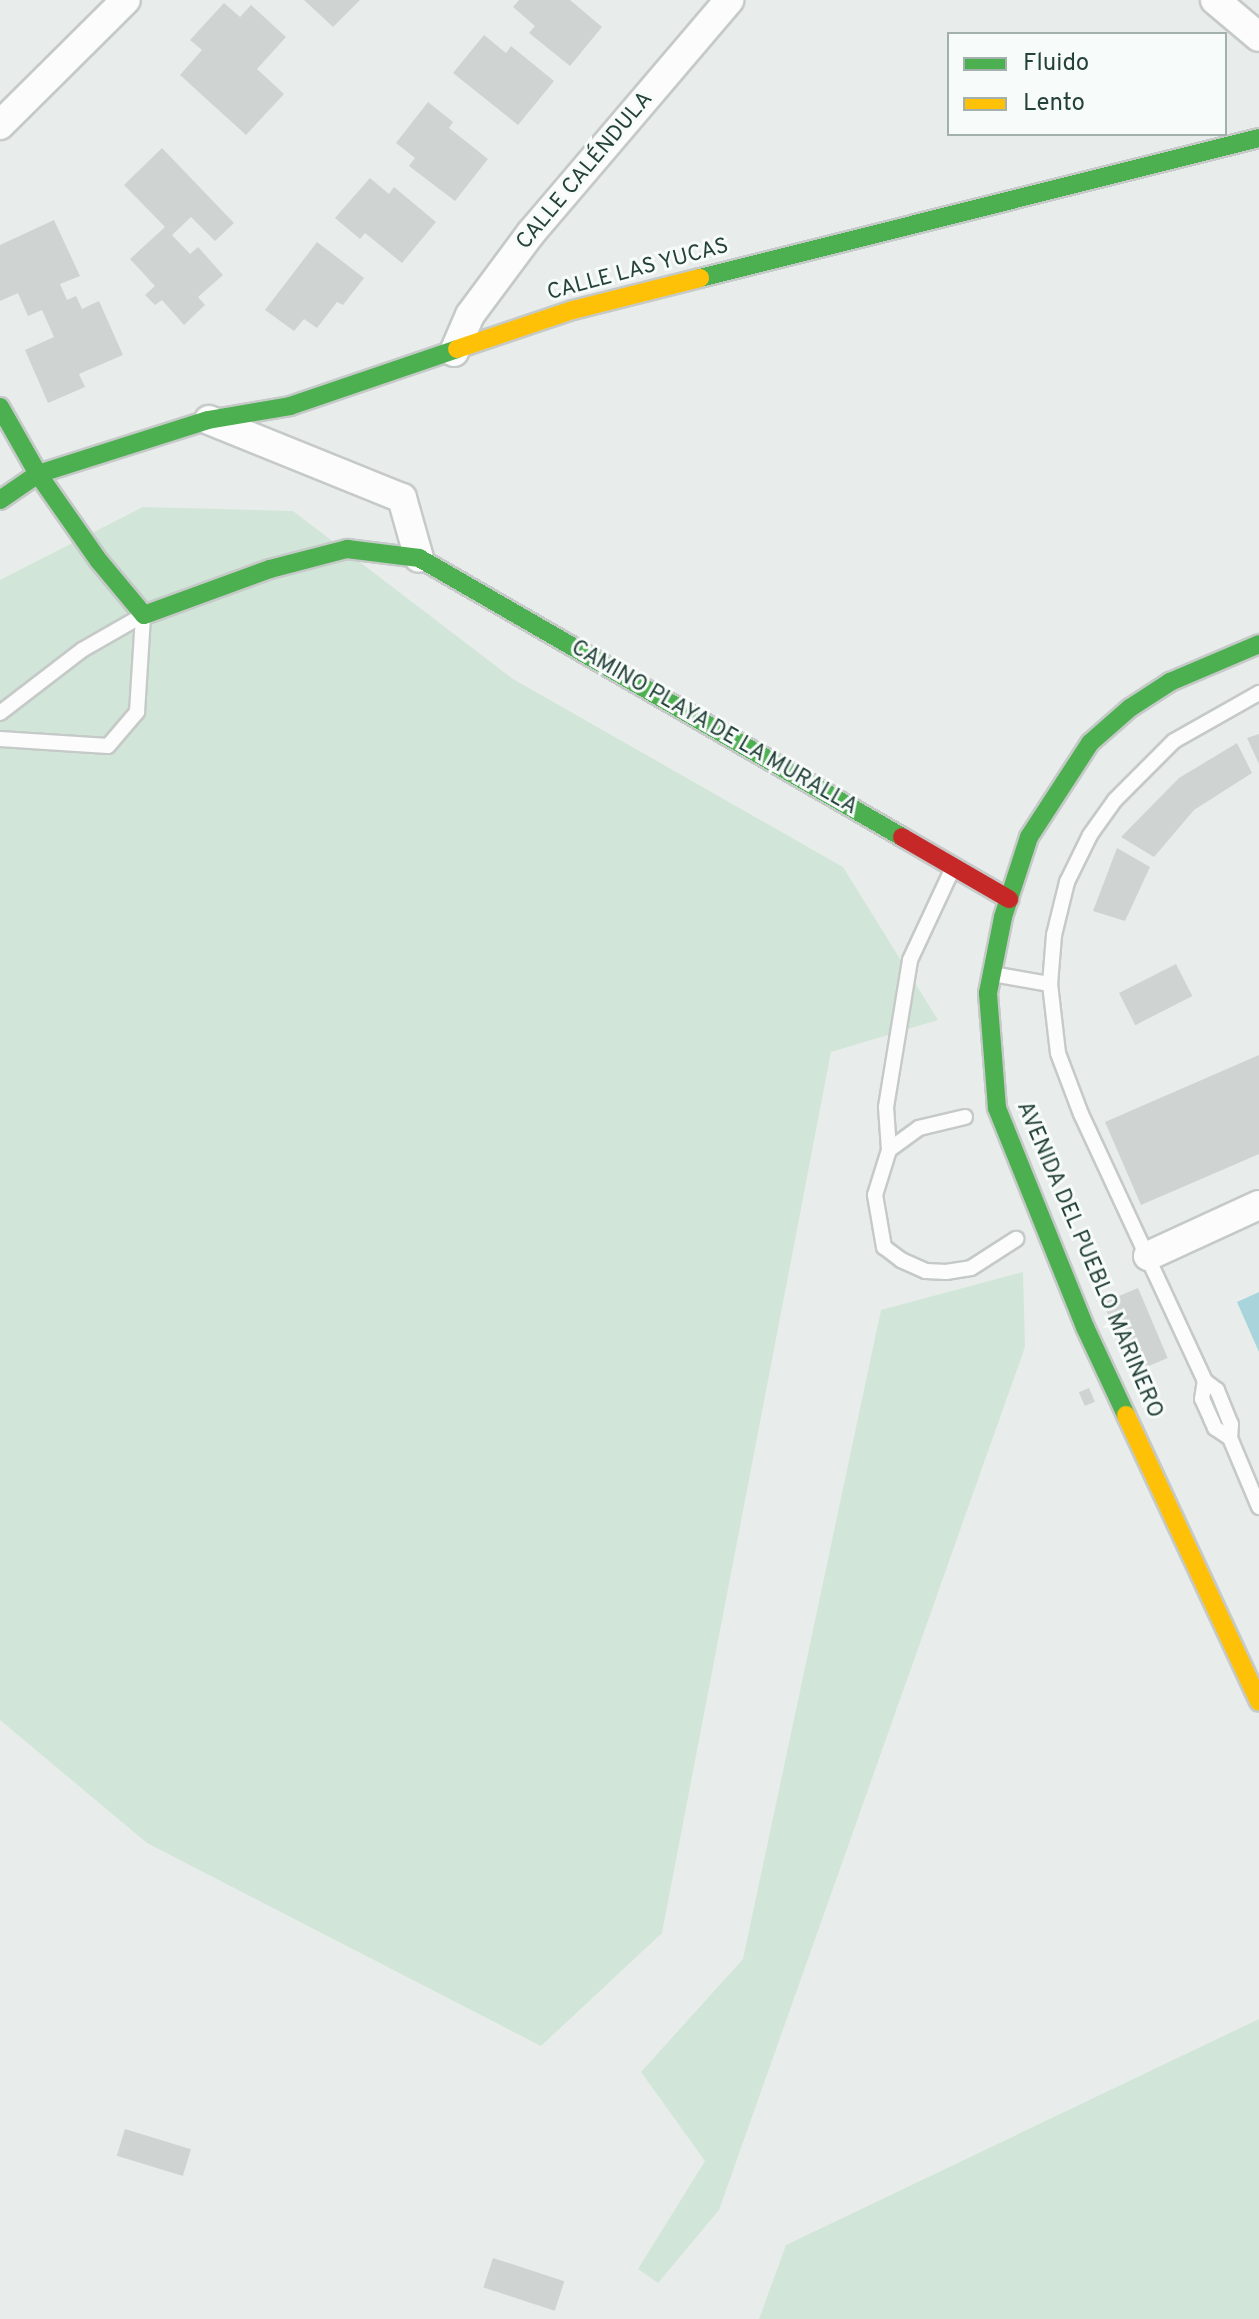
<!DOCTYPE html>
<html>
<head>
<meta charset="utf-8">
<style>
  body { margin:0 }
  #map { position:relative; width:1259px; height:2319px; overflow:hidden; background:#e8edeb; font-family:Overpass,sans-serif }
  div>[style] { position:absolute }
  .green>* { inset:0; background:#d1e6d8 }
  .water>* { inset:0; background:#a9d4db }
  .building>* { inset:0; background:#cfd4d2; transform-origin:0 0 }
  .roads { filter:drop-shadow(2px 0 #c5cac8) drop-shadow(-2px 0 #c5cac8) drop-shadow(0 2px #c5cac8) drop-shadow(0 -2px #c5cac8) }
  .lane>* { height:14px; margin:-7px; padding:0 7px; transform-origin:7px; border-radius:7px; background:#fcfcfc }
  .street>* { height:28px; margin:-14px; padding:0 14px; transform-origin:14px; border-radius:14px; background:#fcfcfc }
  .fast>* { height:18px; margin:-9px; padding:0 9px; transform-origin:9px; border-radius:9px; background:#4caf50 }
  .slow>* { height:18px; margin:-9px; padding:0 9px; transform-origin:9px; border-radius:9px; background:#ffc107 }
  .jam>* { height:18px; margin:-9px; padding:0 9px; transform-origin:9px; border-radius:9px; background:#c62828 }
  span { translate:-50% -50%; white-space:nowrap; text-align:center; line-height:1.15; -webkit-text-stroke:6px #f7fbf9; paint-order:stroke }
  .street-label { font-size:22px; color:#24423a }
  .legend { position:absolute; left:947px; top:32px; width:280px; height:104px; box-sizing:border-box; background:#f7fbf9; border:2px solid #a3b1ad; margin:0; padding:10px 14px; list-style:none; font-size:24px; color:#24423a }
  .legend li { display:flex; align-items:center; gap:16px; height:40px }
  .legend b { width:40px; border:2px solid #a3b1ad }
</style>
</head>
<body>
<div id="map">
  <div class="green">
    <div style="clip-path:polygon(143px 507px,293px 511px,513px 679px,843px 867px,938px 1020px,831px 1052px,662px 1933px,541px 2046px,147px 1843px,0 1720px,0 580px)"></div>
    <div style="clip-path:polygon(1023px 1272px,1025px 1347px,719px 2210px,658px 2283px,638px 2269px,705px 2161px,641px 2072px,743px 1959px,881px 1310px)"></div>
    <div style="clip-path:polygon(1259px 2019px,1259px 2319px,759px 2319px,786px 2245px)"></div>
  </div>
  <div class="water">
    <div style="clip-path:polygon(1259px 1292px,1259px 1352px,1237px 1302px)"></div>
  </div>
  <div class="building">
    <div style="clip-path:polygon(304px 0,360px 0,333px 27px)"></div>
    <div style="clip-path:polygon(519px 0,570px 0,602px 27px,570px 66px,529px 33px,535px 26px,513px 7px)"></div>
    <div style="clip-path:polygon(224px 3px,240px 17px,251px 5px,286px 37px,257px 69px,284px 94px,246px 135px,180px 75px,202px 50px,190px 40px)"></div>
    <div style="clip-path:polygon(484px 35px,506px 53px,511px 46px,554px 81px,518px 125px,453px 73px)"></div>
    <div style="clip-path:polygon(428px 102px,453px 122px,449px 128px,488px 159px,455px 201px,409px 166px,415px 158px,396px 143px)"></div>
    <div style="clip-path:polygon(162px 148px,234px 223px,215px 241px,191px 217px,172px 235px,190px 254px,198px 247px,223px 275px,198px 297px,205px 305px,184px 325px,162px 300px,155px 305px,145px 295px,155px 286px,130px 259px,165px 227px,124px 185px)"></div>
    <div style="clip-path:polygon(370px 178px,389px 194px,394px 187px,436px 222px,402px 263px,365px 233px,360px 239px,335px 218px)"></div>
    <div style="clip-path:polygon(54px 220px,80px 276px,60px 284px,67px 300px,76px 296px,82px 309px,99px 301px,123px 355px,79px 374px,85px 387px,48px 403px,25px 350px,54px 337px,42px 310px,28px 316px,18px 293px,0 301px,0 245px)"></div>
    <div style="clip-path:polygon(317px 242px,364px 278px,343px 305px,337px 302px,317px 328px,304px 319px,294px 331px,265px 310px)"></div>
    <div style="clip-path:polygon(1259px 734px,1259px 764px,1247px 738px)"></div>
    <div style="clip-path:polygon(1237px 743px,1252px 773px,1194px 810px,1154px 857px,1121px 837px,1179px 778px)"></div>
    <div style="clip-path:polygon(1117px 848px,1150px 867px,1125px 921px,1093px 911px)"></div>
    <div style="left:1176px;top:964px;width:36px;height:64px;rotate:63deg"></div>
    <div style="clip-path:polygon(1259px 1055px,1259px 1154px,1141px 1205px,1105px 1122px)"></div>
    <div style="left:1138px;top:1288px;width:76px;height:38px;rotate:67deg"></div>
    <div style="left:1089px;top:1388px;width:15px;height:11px;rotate:67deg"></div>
    <div style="left:125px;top:2129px;width:69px;height:28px;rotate:17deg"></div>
    <div style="left:493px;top:2258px;width:75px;height:31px;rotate:18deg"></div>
  </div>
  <div class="roads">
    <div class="lane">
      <div style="left:0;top:713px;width:103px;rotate:-37.5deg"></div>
      <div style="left:82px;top:650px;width:70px;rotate:-29.8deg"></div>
      <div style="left:0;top:739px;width:108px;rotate:3.7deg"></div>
      <div style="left:108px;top:746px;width:45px;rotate:-49.5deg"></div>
      <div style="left:137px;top:712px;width:96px;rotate:-86.4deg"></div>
      <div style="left:993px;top:974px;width:58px;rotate:10deg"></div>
      <div style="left:965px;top:1117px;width:47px;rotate:166.6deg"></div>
      <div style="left:919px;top:1128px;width:37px;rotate:144deg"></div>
      <div style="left:889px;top:1150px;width:47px;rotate:107.3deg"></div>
      <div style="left:875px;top:1195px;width:53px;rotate:80.2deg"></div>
      <div style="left:884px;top:1247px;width:21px;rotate:37deg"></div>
      <div style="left:901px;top:1260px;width:27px;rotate:24deg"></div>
      <div style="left:926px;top:1271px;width:20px;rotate:3deg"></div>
      <div style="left:946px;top:1272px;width:25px;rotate:-9deg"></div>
      <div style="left:971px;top:1268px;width:54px;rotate:-32.8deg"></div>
      <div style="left:889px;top:1150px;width:43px;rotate:-94deg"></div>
      <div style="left:886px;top:1107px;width:149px;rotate:-80.7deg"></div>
      <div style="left:910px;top:960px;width:99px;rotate:-65deg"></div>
      <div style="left:1205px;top:1381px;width:15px;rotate:37deg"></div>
      <div style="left:1217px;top:1390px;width:37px;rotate:68deg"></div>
      <div style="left:1231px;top:1424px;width:14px;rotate:94deg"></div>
      <div style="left:1230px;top:1438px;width:75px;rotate:67.2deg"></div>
      <div style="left:1230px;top:1438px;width:18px;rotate:-146deg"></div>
      <div style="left:1215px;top:1428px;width:8px;rotate:-113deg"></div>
      <div style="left:1212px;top:1421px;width:24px;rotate:-114deg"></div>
      <div style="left:1202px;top:1399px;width:18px;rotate:-81deg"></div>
      <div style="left:1205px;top:1381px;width:294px;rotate:-114.9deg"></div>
      <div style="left:1081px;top:1114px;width:65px;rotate:-110.7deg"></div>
      <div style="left:1058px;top:1053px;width:69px;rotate:-96.6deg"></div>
      <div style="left:1050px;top:984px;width:49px;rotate:-85.3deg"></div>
      <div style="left:1054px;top:935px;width:55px;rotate:-76.2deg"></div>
      <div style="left:1067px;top:882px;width:52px;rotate:-63.9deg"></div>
      <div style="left:1090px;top:835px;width:43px;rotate:-54.5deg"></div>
      <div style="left:1115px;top:800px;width:83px;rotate:-45deg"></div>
      <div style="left:1174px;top:741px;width:98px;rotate:-29.5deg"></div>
    </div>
    <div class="street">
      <div style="left:1215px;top:0;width:57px;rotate:40.1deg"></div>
      <div style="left:0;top:125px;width:177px;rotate:-44.8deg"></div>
      <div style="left:454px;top:352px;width:40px;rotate:-66.6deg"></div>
      <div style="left:470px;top:315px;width:102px;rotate:-53.4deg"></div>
      <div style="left:531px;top:233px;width:306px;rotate:-49.6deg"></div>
      <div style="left:209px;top:420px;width:208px;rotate:22deg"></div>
      <div style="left:402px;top:498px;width:62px;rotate:74.2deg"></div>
      <div style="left:1148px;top:1256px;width:122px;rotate:-24.7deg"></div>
    </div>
    <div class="fast">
      <div style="left:700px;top:278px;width:576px;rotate:-14.06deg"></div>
      <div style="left:0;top:407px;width:77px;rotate:60.4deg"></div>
      <div style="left:38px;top:474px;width:106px;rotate:55deg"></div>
      <div style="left:99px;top:561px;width:70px;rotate:50.2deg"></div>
      <div style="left:144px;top:615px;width:134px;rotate:-20.1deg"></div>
      <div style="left:270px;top:569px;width:80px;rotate:-14.6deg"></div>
      <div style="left:347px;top:549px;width:73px;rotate:7.1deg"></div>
      <div style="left:419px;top:558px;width:558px;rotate:30.01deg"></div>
      <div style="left:0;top:500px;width:46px;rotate:-34.4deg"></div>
      <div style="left:38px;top:474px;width:178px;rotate:-17.6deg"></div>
      <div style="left:208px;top:420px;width:83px;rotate:-9.7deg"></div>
      <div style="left:290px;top:406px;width:176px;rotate:-18.8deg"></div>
      <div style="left:1126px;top:1415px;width:97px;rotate:-115deg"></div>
      <div style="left:1085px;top:1327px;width:236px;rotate:-111.9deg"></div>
      <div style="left:997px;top:1108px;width:115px;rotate:-94.5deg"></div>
      <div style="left:988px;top:993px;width:77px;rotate:-78.8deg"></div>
      <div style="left:1003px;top:917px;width:84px;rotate:-72deg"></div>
      <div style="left:1029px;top:837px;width:112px;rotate:-57deg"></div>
      <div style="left:1090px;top:743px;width:53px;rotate:-41.2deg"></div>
      <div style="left:1130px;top:708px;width:48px;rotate:-33deg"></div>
      <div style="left:1170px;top:682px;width:97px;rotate:-23.1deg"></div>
    </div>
    <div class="slow">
      <div style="left:457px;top:349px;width:122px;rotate:-18.6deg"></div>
      <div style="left:573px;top:310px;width:131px;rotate:-14.1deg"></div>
      <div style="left:1126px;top:1415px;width:316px;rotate:65.1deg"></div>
    </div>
    <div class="jam">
      <div style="left:902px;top:837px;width:124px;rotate:30.1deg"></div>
    </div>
  </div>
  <div class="street-label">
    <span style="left:585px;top:171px;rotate:-50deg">CALLE CALÉNDULA</span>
    <span style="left:638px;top:270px;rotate:-15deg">CALLE LAS YUCAS</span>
    <span style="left:714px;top:728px;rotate:30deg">CAMINO PLAYA DE LA MURALLA</span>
    <span style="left:1089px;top:1260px;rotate:67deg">AVENIDA DEL PUEBLO MARINERO</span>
  </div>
  <ul class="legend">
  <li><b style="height:10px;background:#4caf50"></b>Fluido</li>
  <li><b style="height:10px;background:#ffc107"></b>Lento</li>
  </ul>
</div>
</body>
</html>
